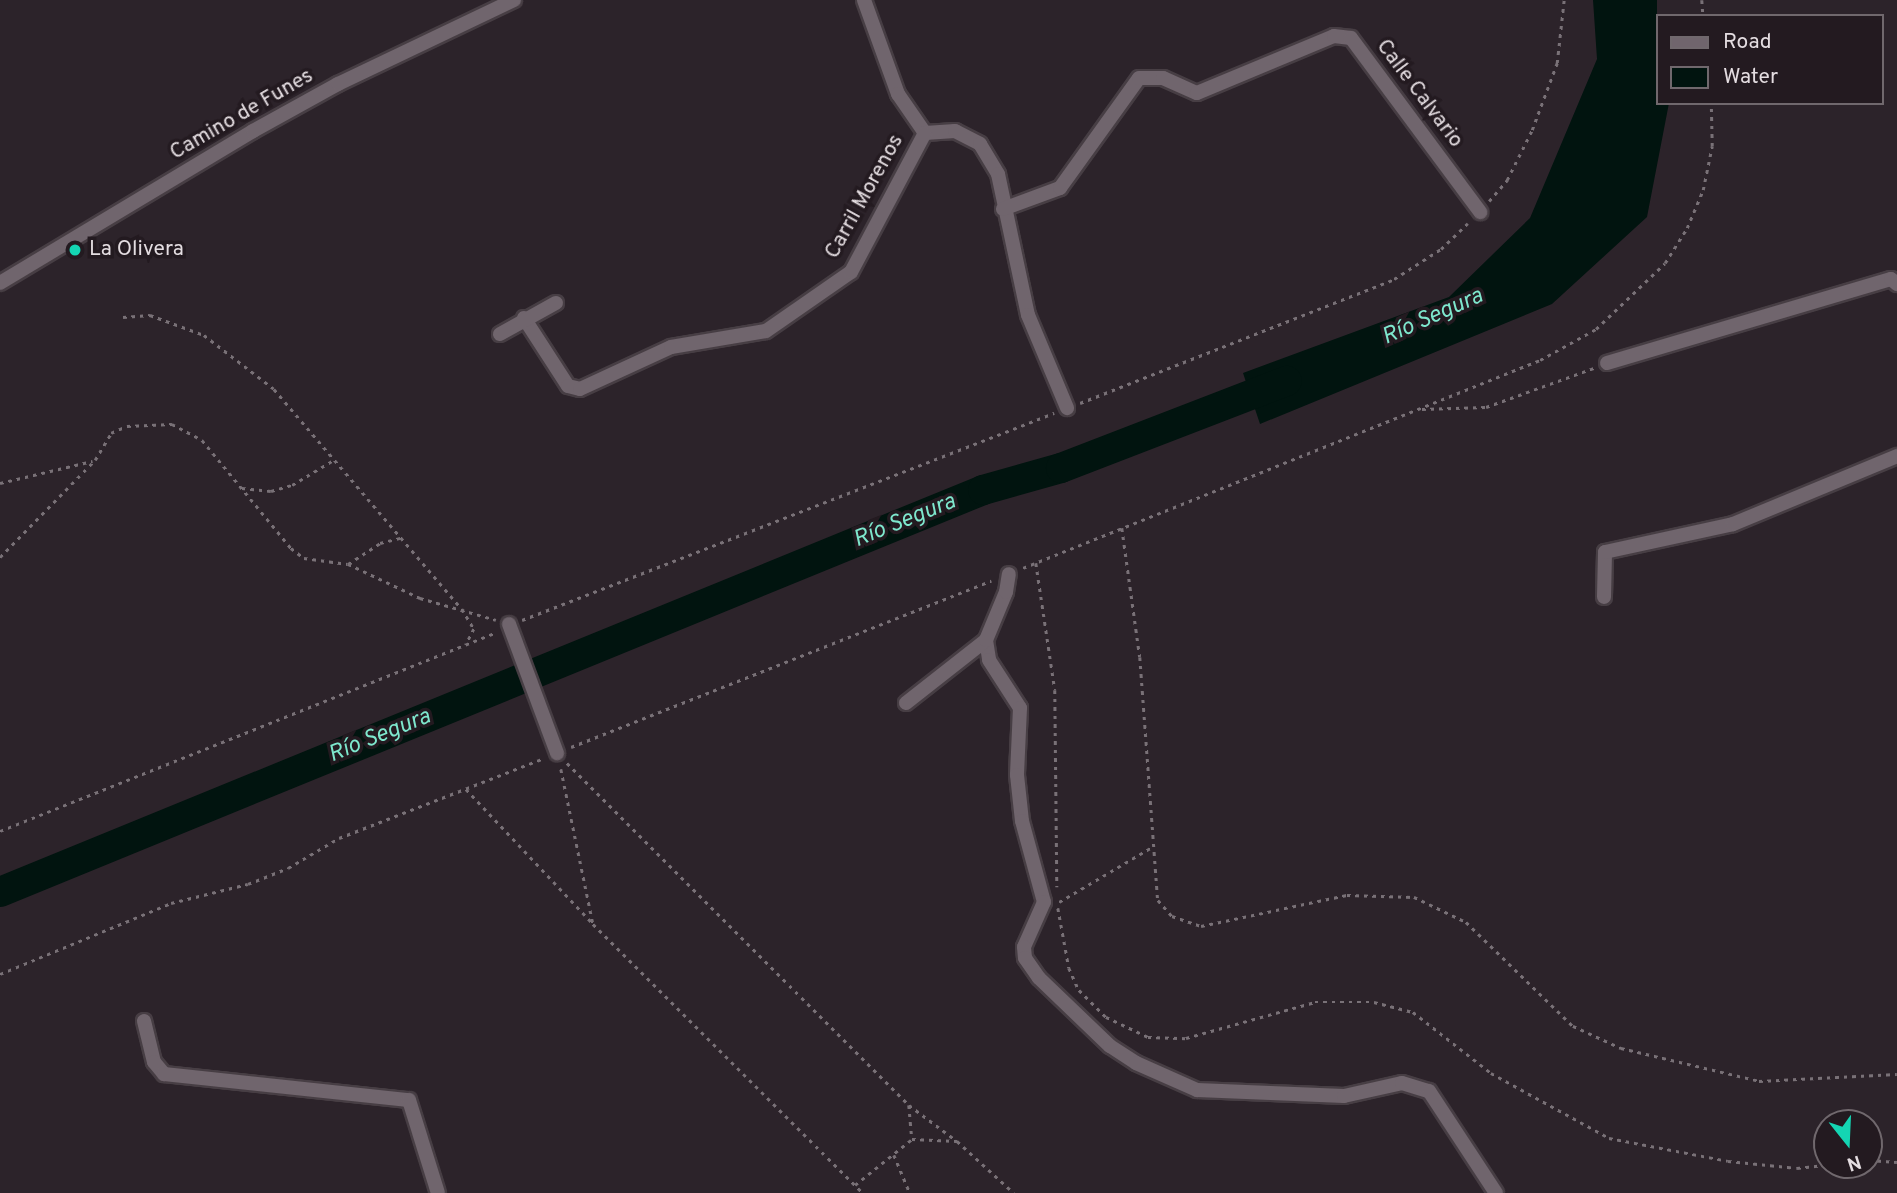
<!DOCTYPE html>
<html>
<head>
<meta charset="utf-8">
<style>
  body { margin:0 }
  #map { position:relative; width:1897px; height:1193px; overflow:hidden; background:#2c232a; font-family:Overpass,sans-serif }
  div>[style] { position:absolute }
  .water>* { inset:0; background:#01140f }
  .river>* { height:30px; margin:-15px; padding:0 15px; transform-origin:15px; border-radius:15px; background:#01140f }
  .path>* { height:2.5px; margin-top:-1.25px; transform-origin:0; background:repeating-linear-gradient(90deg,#797177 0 3.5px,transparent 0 8.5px) }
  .roads { filter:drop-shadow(2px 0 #473e44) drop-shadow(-2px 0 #473e44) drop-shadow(0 2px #473e44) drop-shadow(0 -2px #473e44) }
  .minor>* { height:14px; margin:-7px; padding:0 7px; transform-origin:7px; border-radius:7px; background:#70656d }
  .dots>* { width:19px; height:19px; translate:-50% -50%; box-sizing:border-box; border:4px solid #231a20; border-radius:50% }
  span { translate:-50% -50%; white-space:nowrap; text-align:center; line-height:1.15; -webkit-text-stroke:7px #231a20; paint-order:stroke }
  .street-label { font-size:21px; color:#e4dde1 }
  .poi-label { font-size:21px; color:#e4dde1 }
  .left { translate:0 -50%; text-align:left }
  .water-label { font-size:23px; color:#7ee7cd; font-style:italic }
  .legend { position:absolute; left:1656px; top:14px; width:228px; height:91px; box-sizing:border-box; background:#231a20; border:2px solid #70686d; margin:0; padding:9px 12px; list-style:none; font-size:21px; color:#e4dde1 }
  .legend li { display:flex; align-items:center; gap:14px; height:35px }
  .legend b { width:35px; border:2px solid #70686d }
  .north { position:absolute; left:1813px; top:1109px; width:70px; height:70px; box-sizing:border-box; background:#231a20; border:2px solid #70686d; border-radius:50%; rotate:162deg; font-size:19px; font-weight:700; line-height:28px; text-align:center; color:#e4dde1 }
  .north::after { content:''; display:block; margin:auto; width:24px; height:32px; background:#14d5b3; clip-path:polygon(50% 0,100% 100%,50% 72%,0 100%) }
</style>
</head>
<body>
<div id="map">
  <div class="water">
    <div style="clip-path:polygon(1593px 0,1657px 0,1657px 103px,1669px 103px,1647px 217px,1552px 304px,1260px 424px,1243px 373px,1449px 297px,1530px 218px,1597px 59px)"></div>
  </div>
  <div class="river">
    <div style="left:0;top:892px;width:1062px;rotate:-22.24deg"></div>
    <div style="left:983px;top:490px;width:81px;rotate:-15.8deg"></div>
    <div style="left:1061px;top:468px;width:242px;rotate:-21.1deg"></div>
  </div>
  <div class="path">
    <div style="left:1702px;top:0;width:16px;rotate:86deg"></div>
    <div style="left:1489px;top:201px;width:28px;rotate:-49deg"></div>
    <div style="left:1507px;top:180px;width:56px;rotate:-63.4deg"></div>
    <div style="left:1532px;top:130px;width:72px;rotate:-69.5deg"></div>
    <div style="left:1557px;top:63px;width:63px;rotate:-83.7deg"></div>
    <div style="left:123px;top:317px;width:27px;rotate:-4deg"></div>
    <div style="left:150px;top:315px;width:58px;rotate:20.3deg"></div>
    <div style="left:204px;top:335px;width:88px;rotate:37.6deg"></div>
    <div style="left:274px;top:389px;width:289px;rotate:49.5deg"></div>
    <div style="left:462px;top:609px;width:23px;rotate:59deg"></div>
    <div style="left:474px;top:629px;width:18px;rotate:117deg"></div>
    <div style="left:1080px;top:403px;width:338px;rotate:-21.5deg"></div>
    <div style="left:1394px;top:279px;width:56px;rotate:-32.6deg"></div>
    <div style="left:1441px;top:249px;width:37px;rotate:-44deg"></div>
    <div style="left:1422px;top:409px;width:64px;rotate:-1.8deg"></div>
    <div style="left:1486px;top:407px;width:115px;rotate:-19.9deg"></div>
    <div style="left:0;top:483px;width:95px;rotate:-13.4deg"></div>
    <div style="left:242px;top:488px;width:29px;rotate:6deg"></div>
    <div style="left:271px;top:491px;width:22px;rotate:-16deg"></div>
    <div style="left:292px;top:485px;width:47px;rotate:-31deg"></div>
    <div style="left:1122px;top:528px;width:130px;rotate:82.1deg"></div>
    <div style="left:1140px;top:657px;width:244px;rotate:85.8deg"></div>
    <div style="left:1158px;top:900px;width:21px;rotate:49deg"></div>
    <div style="left:1172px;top:916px;width:31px;rotate:19deg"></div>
    <div style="left:1201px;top:926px;width:149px;rotate:-12deg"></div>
    <div style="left:1347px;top:895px;width:67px;rotate:1.7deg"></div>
    <div style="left:1414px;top:897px;width:58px;rotate:25.7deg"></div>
    <div style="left:1466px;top:922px;width:149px;rotate:44.2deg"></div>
    <div style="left:1573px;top:1026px;width:53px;rotate:24.6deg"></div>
    <div style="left:1621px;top:1048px;width:142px;rotate:13.4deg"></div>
    <div style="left:1759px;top:1081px;width:138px;rotate:-2.9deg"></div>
    <div style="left:0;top:557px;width:136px;rotate:-45.6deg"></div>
    <div style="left:95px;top:460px;width:31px;rotate:-59deg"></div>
    <div style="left:111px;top:433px;width:17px;rotate:-24deg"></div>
    <div style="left:127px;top:426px;width:45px;rotate:-2.5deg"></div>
    <div style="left:172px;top:424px;width:34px;rotate:28deg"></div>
    <div style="left:202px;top:440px;width:140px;rotate:50.5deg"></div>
    <div style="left:291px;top:548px;width:16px;rotate:38deg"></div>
    <div style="left:304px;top:558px;width:44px;rotate:7.8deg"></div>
    <div style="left:348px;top:564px;width:80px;rotate:25.3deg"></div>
    <div style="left:420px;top:598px;width:79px;rotate:16.1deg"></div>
    <div style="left:1036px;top:563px;width:128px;rotate:81.5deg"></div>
    <div style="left:1055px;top:690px;width:197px;rotate:89.4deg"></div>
    <div style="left:348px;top:564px;width:38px;rotate:-33deg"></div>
    <div style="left:380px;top:543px;width:21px;rotate:-14deg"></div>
    <div style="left:1023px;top:568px;width:557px;rotate:-21.92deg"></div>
    <div style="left:1540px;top:360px;width:64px;rotate:-29deg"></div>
    <div style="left:1596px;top:329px;width:95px;rotate:-43.7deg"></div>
    <div style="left:1665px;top:263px;width:41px;rotate:-57.8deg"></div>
    <div style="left:1687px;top:228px;width:41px;rotate:-67.2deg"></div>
    <div style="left:1703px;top:190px;width:45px;rotate:-78.4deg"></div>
    <div style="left:1712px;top:146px;width:43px;rotate:-91.3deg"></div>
    <div style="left:522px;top:620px;width:571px;rotate:-21.26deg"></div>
    <div style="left:571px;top:747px;width:452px;rotate:-21.6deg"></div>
    <div style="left:567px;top:763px;width:484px;rotate:45deg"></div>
    <div style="left:909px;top:1105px;width:60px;rotate:36.9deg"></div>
    <div style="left:957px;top:1141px;width:77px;rotate:42.4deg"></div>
    <div style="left:561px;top:769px;width:158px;rotate:78.3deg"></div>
    <div style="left:593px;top:924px;width:381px;rotate:44.9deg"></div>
    <div style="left:466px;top:789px;width:185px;rotate:46.7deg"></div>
    <div style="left:0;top:831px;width:535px;rotate:-21.82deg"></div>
    <div style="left:1059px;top:902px;width:108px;rotate:-30.6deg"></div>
    <div style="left:1058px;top:908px;width:61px;rotate:79.6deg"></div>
    <div style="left:1069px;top:968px;width:24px;rotate:66deg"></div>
    <div style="left:1079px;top:990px;width:38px;rotate:45deg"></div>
    <div style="left:1106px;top:1017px;width:47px;rotate:25.5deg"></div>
    <div style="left:1148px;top:1037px;width:38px;rotate:2deg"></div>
    <div style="left:1186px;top:1038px;width:134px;rotate:-15.6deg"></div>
    <div style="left:1315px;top:1002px;width:59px"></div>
    <div style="left:1374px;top:1002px;width:40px;rotate:14.4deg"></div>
    <div style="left:1413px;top:1012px;width:99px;rotate:38deg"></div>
    <div style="left:1491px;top:1073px;width:135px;rotate:28.8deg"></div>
    <div style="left:1609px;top:1138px;width:121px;rotate:10.9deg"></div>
    <div style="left:1728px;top:1161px;width:69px;rotate:5.8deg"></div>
    <div style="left:1797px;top:1168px;width:30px;rotate:-6deg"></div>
    <div style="left:0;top:974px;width:185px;rotate:-22.5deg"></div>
    <div style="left:171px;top:903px;width:79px;rotate:-13.9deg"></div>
    <div style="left:248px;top:884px;width:43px;rotate:-21.8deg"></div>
    <div style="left:288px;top:868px;width:59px;rotate:-30.5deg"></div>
    <div style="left:339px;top:838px;width:218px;rotate:-21.3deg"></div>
    <div style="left:909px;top:1105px;width:34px;rotate:85deg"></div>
    <div style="left:894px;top:1155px;width:41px;rotate:67.2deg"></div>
    <div style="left:1869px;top:1160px;width:28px;rotate:4deg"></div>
    <div style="left:855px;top:1185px;width:73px;rotate:-38.9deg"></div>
    <div style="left:912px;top:1139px;width:45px;rotate:2.5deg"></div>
  </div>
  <div class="roads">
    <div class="minor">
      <div style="left:864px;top:0;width:100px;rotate:70.1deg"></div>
      <div style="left:898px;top:94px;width:47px;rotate:55.3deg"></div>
      <div style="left:925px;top:133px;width:30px;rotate:-4deg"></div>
      <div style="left:955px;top:131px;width:28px;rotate:27deg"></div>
      <div style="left:980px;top:144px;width:35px;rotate:59deg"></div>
      <div style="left:998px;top:174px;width:144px;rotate:78deg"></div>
      <div style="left:1028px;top:315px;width:101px;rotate:67.2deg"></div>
      <div style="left:1003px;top:209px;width:61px;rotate:-20.2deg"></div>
      <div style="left:1060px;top:188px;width:135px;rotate:-54.3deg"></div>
      <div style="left:1139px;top:78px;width:24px"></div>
      <div style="left:1163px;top:78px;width:37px;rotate:24deg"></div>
      <div style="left:1197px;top:93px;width:148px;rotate:-22.6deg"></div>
      <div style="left:1334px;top:36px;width:17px;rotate:7deg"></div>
      <div style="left:1351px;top:38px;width:217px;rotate:53.4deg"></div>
      <div style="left:0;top:283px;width:295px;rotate:-31deg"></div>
      <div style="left:253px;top:131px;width:97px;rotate:-28.9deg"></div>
      <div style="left:338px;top:84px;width:195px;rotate:-25.5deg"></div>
      <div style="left:524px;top:318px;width:81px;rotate:57.1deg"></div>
      <div style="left:568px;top:386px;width:12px;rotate:14deg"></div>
      <div style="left:580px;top:389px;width:100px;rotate:-24.8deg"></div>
      <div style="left:671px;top:347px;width:96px;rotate:-9.6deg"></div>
      <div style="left:766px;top:331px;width:103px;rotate:-34.8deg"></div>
      <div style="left:851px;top:272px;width:157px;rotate:-62deg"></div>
      <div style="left:500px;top:334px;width:64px;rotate:-29deg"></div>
      <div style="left:1607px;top:363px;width:296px;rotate:-16.5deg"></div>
      <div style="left:1891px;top:279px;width:8px;rotate:40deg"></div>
      <div style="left:1604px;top:597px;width:45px;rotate:-88.7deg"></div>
      <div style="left:1605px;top:552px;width:131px;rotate:-12.3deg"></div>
      <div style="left:1733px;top:524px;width:178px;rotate:-22.5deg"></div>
      <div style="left:509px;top:624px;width:138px;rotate:69.6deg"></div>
      <div style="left:986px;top:640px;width:20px;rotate:81deg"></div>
      <div style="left:989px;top:660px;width:57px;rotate:57.1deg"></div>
      <div style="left:1020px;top:708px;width:67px;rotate:92.6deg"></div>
      <div style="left:1017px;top:775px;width:46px;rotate:83.8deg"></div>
      <div style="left:1022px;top:821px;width:84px;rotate:74.8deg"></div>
      <div style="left:1044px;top:902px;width:49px;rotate:114deg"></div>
      <div style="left:1024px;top:947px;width:11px;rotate:85deg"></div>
      <div style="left:1025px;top:958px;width:24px;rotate:55deg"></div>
      <div style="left:1039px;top:978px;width:98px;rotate:43.8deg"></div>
      <div style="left:1110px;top:1046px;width:31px;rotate:33deg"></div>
      <div style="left:1136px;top:1063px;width:67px;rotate:23.9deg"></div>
      <div style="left:1197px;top:1090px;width:147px;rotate:2.3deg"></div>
      <div style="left:1344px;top:1096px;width:59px;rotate:-12.6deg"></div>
      <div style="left:1402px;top:1083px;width:28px;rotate:17deg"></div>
      <div style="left:1429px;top:1091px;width:122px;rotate:56.7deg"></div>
      <div style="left:906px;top:703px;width:102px;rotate:-38.2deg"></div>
      <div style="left:986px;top:640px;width:52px;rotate:-67.4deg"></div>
      <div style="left:1006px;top:592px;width:18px;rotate:-81deg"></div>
      <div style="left:144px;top:1021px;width:42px;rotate:76.3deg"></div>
      <div style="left:154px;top:1062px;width:16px;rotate:50deg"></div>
      <div style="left:164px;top:1074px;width:246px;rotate:6.1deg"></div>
      <div style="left:409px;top:1100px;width:97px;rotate:72.7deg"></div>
    </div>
  </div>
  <div class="dots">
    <div style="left:75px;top:250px;background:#14d5b3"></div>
  </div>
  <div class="street-label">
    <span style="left:1419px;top:94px;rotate:53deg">Calle Calvario</span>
    <span style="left:242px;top:115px;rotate:-30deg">Camino de Funes</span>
    <span style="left:865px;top:197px;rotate:-61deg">Carril Morenos</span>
  </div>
  <div class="poi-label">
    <span class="left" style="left:89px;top:250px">La Olivera</span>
  </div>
  <div class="water-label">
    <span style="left:1433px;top:318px;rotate:-24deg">Río Segura</span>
    <span style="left:905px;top:522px;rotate:-22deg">Río Segura</span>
    <span style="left:380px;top:737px;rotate:-22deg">Río Segura</span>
  </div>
  <ul class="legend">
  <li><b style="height:9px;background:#70656d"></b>Road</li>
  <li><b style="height:19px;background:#01140f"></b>Water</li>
  </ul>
  <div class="north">N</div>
</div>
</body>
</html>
